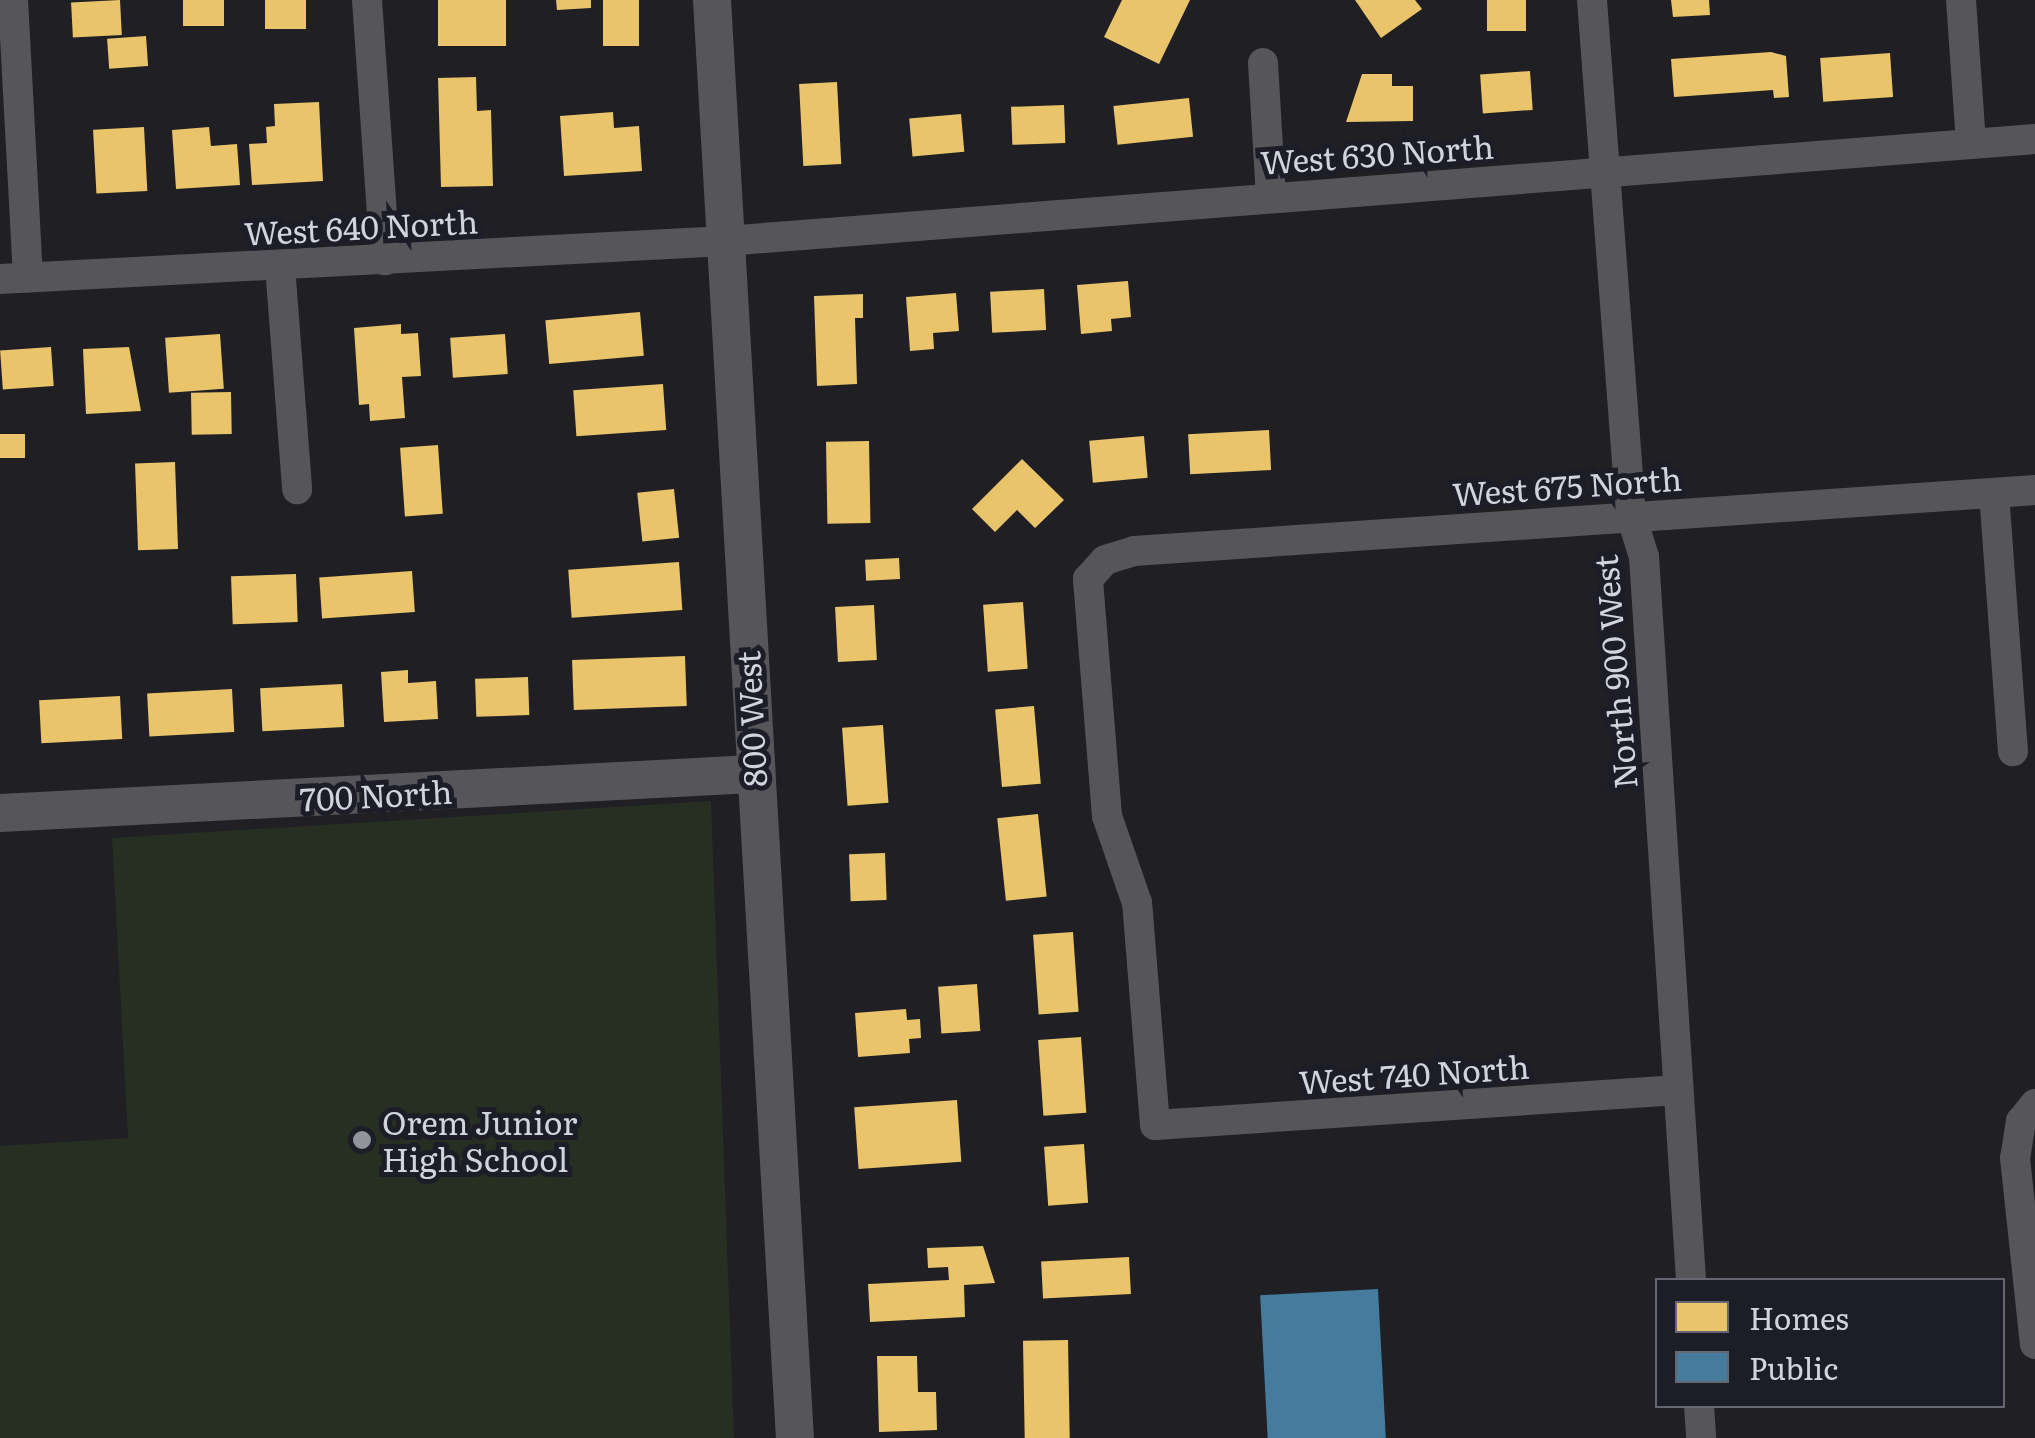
<!DOCTYPE html>
<html>
<head>
<meta charset="utf-8">
<style>
  body { margin:0 }
  #map { position:relative; width:2035px; height:1438px; overflow:hidden; background:#1f1f24; font-family:Literata,serif }
  div>[style] { position:absolute }
  .green>* { inset:0; background:#262f22 }
  .homes>* { inset:0; background:#e9c46a; transform-origin:0 0 }
  .public>* { inset:0; background:#457b9d; transform-origin:0 0 }
  .minor>* { height:30px; margin:-15px; padding:0 15px; transform-origin:15px; border-radius:15px; background:#565559 }
  .tertiary>* { height:38px; margin:-19px; padding:0 19px; transform-origin:19px; border-radius:19px; background:#565559 }
  .dots>* { width:28px; height:28px; translate:-50% -50%; box-sizing:border-box; border:5px solid #1c1d27; border-radius:50% }
  span { translate:-50% -50%; white-space:nowrap; text-align:center; line-height:1.15; -webkit-text-stroke:10px #1c1d27; paint-order:stroke }
  .street-label { font-size:32px; color:#d2d3db }
  .poi-label { font-size:32px; color:#d2d3db }
  .left { translate:0 -50%; text-align:left }
  .legend { position:absolute; left:1655px; top:1278px; width:350px; height:130px; box-sizing:border-box; background:#1c1d27; border:2px solid #65666f; margin:0; padding:12px 18px; list-style:none; font-size:30px; color:#d2d3db }
  .legend li { display:flex; align-items:center; gap:20px; height:50px }
  .legend b { width:50px; border:2px solid #65666f }
</style>
</head>
<body>
<div id="map">
  <div class="green">
    <div style="clip-path:polygon(711px 801px,734px 1438px,0 1438px,0 1146px,128px 1138px,112px 838px)"></div>
  </div>
  <div class="homes">
    <div style="left:120px;top:0;width:35px;height:49px;rotate:87deg"></div>
    <div style="left:183px;top:0;width:41px;height:26px"></div>
    <div style="left:265px;top:0;width:41px;height:29px"></div>
    <div style="left:438px;top:0;width:68px;height:46px"></div>
    <div style="clip-path:polygon(556px 0,591px 0,591px 8px,557px 10px)"></div>
    <div style="left:603px;top:0;width:36px;height:46px"></div>
    <div style="clip-path:polygon(1122px 0,1190px 0,1159px 64px,1104px 37px)"></div>
    <div style="clip-path:polygon(1355px 0,1415px 0,1422px 9px,1381px 38px)"></div>
    <div style="left:1487px;top:0;width:39px;height:31px"></div>
    <div style="clip-path:polygon(1671px 0,1709px 0,1710px 15px,1673px 17px)"></div>
    <div style="left:146px;top:36px;width:30px;height:39px;rotate:86deg"></div>
    <div style="clip-path:polygon(1771px 52px,1786px 56px,1789px 97px,1774px 98px,1773px 90px,1674px 97px,1671px 59px)"></div>
    <div style="left:1890px;top:53px;width:44px;height:70px;rotate:86deg"></div>
    <div style="left:1530px;top:71px;width:39px;height:50px;rotate:86deg"></div>
    <div style="clip-path:polygon(1362px 74px,1392px 74px,1392px 86px,1413px 86px,1413px 121px,1346px 122px)"></div>
    <div style="clip-path:polygon(476px 77px,477px 111px,491px 110px,493px 186px,441px 187px,438px 78px)"></div>
    <div style="left:837px;top:82px;width:82px;height:38px;rotate:87deg"></div>
    <div style="left:1189px;top:98px;width:39px;height:76px;rotate:84deg"></div>
    <div style="clip-path:polygon(319px 102px,323px 181px,252px 185px,249px 144px,267px 143px,266px 127px,275px 126px,274px 104px)"></div>
    <div style="left:1064px;top:105px;width:38px;height:53px;rotate:88deg"></div>
    <div style="clip-path:polygon(613px 112px,614px 128px,639px 126px,642px 171px,564px 176px,560px 116px)"></div>
    <div style="left:961px;top:114px;width:38px;height:52px;rotate:85deg"></div>
    <div style="left:144px;top:127px;width:64px;height:51px;rotate:87deg"></div>
    <div style="clip-path:polygon(209px 127px,211px 146px,237px 144px,240px 185px,176px 189px,172px 130px)"></div>
    <div style="clip-path:polygon(1128px 281px,1131px 317px,1111px 319px,1112px 331px,1081px 334px,1077px 285px)"></div>
    <div style="left:1044px;top:289px;width:41px;height:54px;rotate:87deg"></div>
    <div style="clip-path:polygon(956px 293px,959px 331px,933px 333px,934px 349px,910px 351px,906px 297px)"></div>
    <div style="clip-path:polygon(863px 294px,863px 318px,855px 318px,857px 384px,817px 386px,814px 296px)"></div>
    <div style="left:640px;top:312px;width:44px;height:95px;rotate:85deg"></div>
    <div style="clip-path:polygon(401px 324px,401px 334px,418px 333px,421px 376px,402px 377px,405px 418px,370px 421px,369px 404px,359px 405px,354px 328px)"></div>
    <div style="left:220px;top:334px;width:55px;height:55px;rotate:86deg"></div>
    <div style="left:505px;top:334px;width:40px;height:55px;rotate:86deg"></div>
    <div style="left:51px;top:347px;width:39px;height:51px;rotate:86deg"></div>
    <div style="clip-path:polygon(129px 347px,141px 411px,86px 414px,83px 349px)"></div>
    <div style="left:663px;top:384px;width:46px;height:90px;rotate:86deg"></div>
    <div style="left:231px;top:392px;width:42px;height:40px;rotate:89deg"></div>
    <div style="left:1269px;top:430px;width:40px;height:81px;rotate:87deg"></div>
    <div style="left:25px;top:434px;width:24px;height:25px;rotate:90deg"></div>
    <div style="left:1144px;top:436px;width:42px;height:55px;rotate:85deg"></div>
    <div style="left:869px;top:441px;width:82px;height:43px;rotate:89deg"></div>
    <div style="left:438px;top:445px;width:69px;height:38px;rotate:86deg"></div>
    <div style="clip-path:polygon(1022px 459px,1064px 500px,1035px 528px,1017px 510px,995px 532px,972px 509px)"></div>
    <div style="left:175px;top:462px;width:87px;height:40px;rotate:88deg"></div>
    <div style="left:674px;top:489px;width:49px;height:37px;rotate:84deg"></div>
    <div style="left:899px;top:558px;width:21px;height:34px;rotate:87deg"></div>
    <div style="left:679px;top:562px;width:48px;height:111px;rotate:86deg"></div>
    <div style="left:412px;top:571px;width:41px;height:93px;rotate:86deg"></div>
    <div style="left:296px;top:574px;width:48px;height:65px;rotate:88deg"></div>
    <div style="left:1023px;top:602px;width:67px;height:40px;rotate:86deg"></div>
    <div style="left:874px;top:605px;width:55px;height:39px;rotate:87deg"></div>
    <div style="left:685px;top:656px;width:50px;height:113px;rotate:88deg"></div>
    <div style="clip-path:polygon(408px 670px,408px 683px,436px 681px,438px 719px,384px 722px,381px 672px)"></div>
    <div style="left:528px;top:677px;width:38px;height:53px;rotate:88deg"></div>
    <div style="left:342px;top:684px;width:43px;height:82px;rotate:87deg"></div>
    <div style="left:232px;top:689px;width:43px;height:85px;rotate:87deg"></div>
    <div style="left:120px;top:696px;width:43px;height:81px;rotate:87deg"></div>
    <div style="left:1034px;top:706px;width:78px;height:39px;rotate:85deg"></div>
    <div style="left:883px;top:725px;width:78px;height:41px;rotate:86deg"></div>
    <div style="left:1038px;top:814px;width:83px;height:41px;rotate:84deg"></div>
    <div style="left:885px;top:853px;width:47px;height:36px;rotate:88deg"></div>
    <div style="left:1073px;top:932px;width:80px;height:40px;rotate:86deg"></div>
    <div style="left:977px;top:984px;width:47px;height:39px;rotate:86deg"></div>
    <div style="clip-path:polygon(906px 1009px,907px 1020px,920px 1019px,921px 1038px,909px 1039px,910px 1053px,858px 1057px,855px 1013px)"></div>
    <div style="left:1081px;top:1037px;width:76px;height:43px;rotate:86deg"></div>
    <div style="left:957px;top:1100px;width:62px;height:103px;rotate:86deg"></div>
    <div style="left:1084px;top:1144px;width:59px;height:40px;rotate:86deg"></div>
    <div style="clip-path:polygon(983px 1246px,995px 1283px,964px 1285px,965px 1317px,870px 1322px,868px 1284px,949px 1280px,948px 1267px,928px 1268px,927px 1248px)"></div>
    <div style="left:1129px;top:1257px;width:37px;height:88px;rotate:87deg"></div>
    <div style="left:1068px;top:1340px;width:98px;height:45px;rotate:89deg"></div>
    <div style="clip-path:polygon(877px 1356px,917px 1356px,918px 1392px,936px 1392px,937px 1430px,879px 1432px)"></div>
  </div>
  <div class="public">
    <div style="left:1378px;top:1289px;width:149px;height:118px;rotate:87deg"></div>
  </div>
  <div class="minor">
    <div style="left:13px;top:0;width:278px;rotate:86.9deg"></div>
    <div style="left:367px;top:0;width:261px;rotate:86deg"></div>
    <div style="left:1592px;top:0;width:516px;rotate:85.67deg"></div>
    <div style="left:1631px;top:515px;width:44px;rotate:72.8deg"></div>
    <div style="left:1644px;top:557px;width:725px;rotate:86.28deg"></div>
    <div style="left:1961px;top:0;width:143px;rotate:86deg"></div>
    <div style="left:1263px;top:63px;width:133px;rotate:86.6deg"></div>
    <div style="left:280px;top:266px;width:224px;rotate:85.6deg"></div>
    <div style="left:0;top:279px;width:726px;rotate:-3deg"></div>
    <div style="left:725px;top:241px;width:1314px;rotate:-4.45deg"></div>
    <div style="left:1994px;top:493px;width:259px;rotate:85.8deg"></div>
    <div style="left:1678px;top:1090px;width:524px;rotate:176.17deg"></div>
    <div style="left:1155px;top:1125px;width:223px;rotate:-94.6deg"></div>
    <div style="left:1137px;top:903px;width:92px;rotate:-109deg"></div>
    <div style="left:1107px;top:816px;width:238px;rotate:-94.6deg"></div>
    <div style="left:1088px;top:579px;width:25px;rotate:-48deg"></div>
    <div style="left:1105px;top:560px;width:30px;rotate:-17deg"></div>
    <div style="left:1134px;top:551px;width:903px;rotate:-3.87deg"></div>
    <div style="left:2035px;top:1104px;width:22px;rotate:129deg"></div>
    <div style="left:2021px;top:1121px;width:37px;rotate:99deg"></div>
    <div style="left:2015px;top:1158px;width:187px;rotate:83.9deg"></div>
    <div style="left:1699px;top:1406px;width:32px;rotate:86deg"></div>
  </div>
  <div class="tertiary">
    <div style="left:712px;top:0;width:1440px;rotate:86.7deg"></div>
    <div style="left:0;top:813px;width:754px;rotate:-2.96deg"></div>
  </div>
  <div class="dots">
    <div style="left:362px;top:1140px;background:#93949b"></div>
  </div>
  <div class="street-label">
    <span style="left:1377px;top:153px;rotate:-4deg">West 630 North</span>
    <span style="left:361px;top:226px;rotate:-3deg">West 640 North</span>
    <span style="left:1567px;top:485px;rotate:-4deg">West 675 North</span>
    <span style="left:1614px;top:672px;rotate:-95deg">North 900 West</span>
    <span style="left:750px;top:719px;rotate:-93deg">800 West</span>
    <span style="left:376px;top:794px;rotate:-3deg">700 North</span>
    <span style="left:1414px;top:1073px;rotate:-4deg">West 740 North</span>
  </div>
  <div class="poi-label">
    <span class="left" style="left:382px;top:1140px">Orem Junior<br>High School</span>
  </div>
  <ul class="legend">
  <li><b style="height:28px;background:#e9c46a"></b>Homes</li>
  <li><b style="height:28px;background:#457b9d"></b>Public</li>
  </ul>
</div>
</body>
</html>
